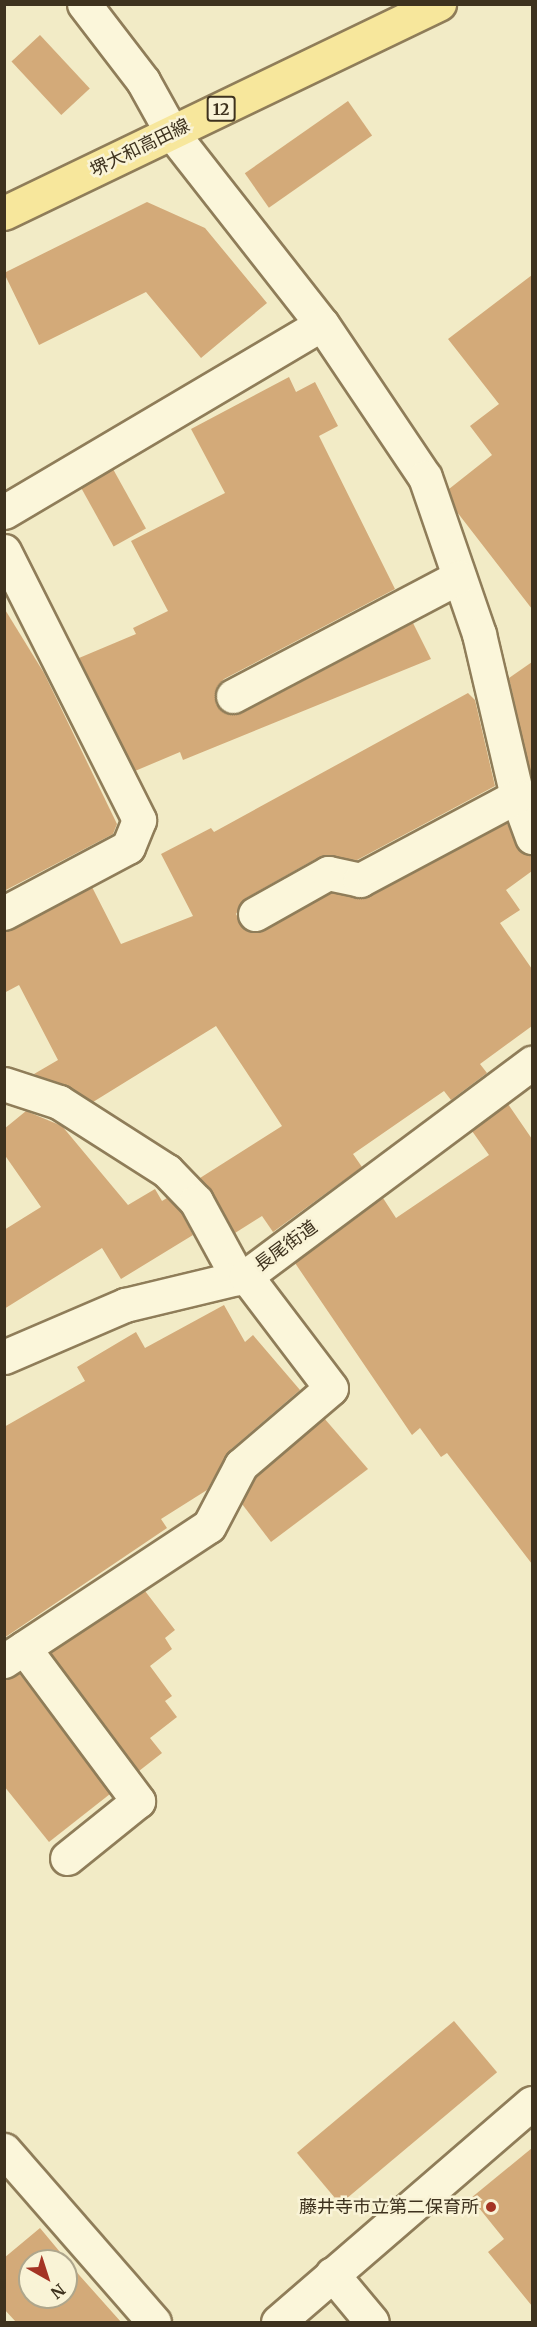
<!DOCTYPE html>
<html>
<head>
<meta charset="utf-8">
<style>
  body { margin:0 }
  #map { position:relative; width:537px; height:2327px; overflow:hidden; background:#f2ebc6; font-family:Merriweather,"Noto Sans JP",serif }
  div>[style] { position:absolute }
  .building>* { inset:0; background:#d3aa79; transform-origin:0 0 }
  .roads { filter:drop-shadow(2px 0 #8f7d59) drop-shadow(-2px 0 #8f7d59) drop-shadow(0 2px #8f7d59) drop-shadow(0 -2px #8f7d59) }
  .minor>* { height:33px; margin:-16.5px; padding:0 16.5px; transform-origin:16.5px; border-radius:16.5px; background:#fbf6da }
  .major>* { height:33px; margin:-16.5px; padding:0 16.5px; transform-origin:16.5px; border-radius:16.5px; background:#f7e79c }
  .dots>* { width:16px; height:16px; translate:-50% -50%; box-sizing:border-box; border:3px solid #f9f3d6; border-radius:50% }
  span { translate:-50% -50%; white-space:nowrap; text-align:center; line-height:1.15; -webkit-text-stroke:5px #f9f3d6; paint-order:stroke }
  .shield-label span { padding:2px 4px; background:#f9f3d6; border:2px solid; border-radius:4px; -webkit-text-stroke-width:0 }
  .shield-label { font-size:16px; color:#3e321e; font-weight:700 }
  .street-label { font-size:18px; color:#3e321e }
  .poi-label { font-size:18px; color:#3e321e }
  .right { translate:-100% -50%; text-align:right }
  .frame { position:absolute; inset:0; border:6px solid #3e321e; pointer-events:none }
  .north { position:absolute; left:18px; top:2249px; width:60px; height:60px; box-sizing:border-box; background:#f9f3d6; border:2px solid #aea68c; border-radius:50%; rotate:141deg; font-size:16px; font-weight:700; line-height:24px; text-align:center; color:#3e321e }
  .north::after { content:''; display:block; margin:auto; width:21px; height:27px; background:#a43424; clip-path:polygon(50% 0,100% 100%,50% 72%,0 100%) }
</style>
</head>
<body>
<div id="map">
  <div class="building">
    <div style="left:40px;top:35px;width:73px;height:39px;rotate:47deg"></div>
    <div style="left:348px;top:101px;width:42px;height:126px;rotate:55deg"></div>
    <div style="clip-path:polygon(147px 202px,205px 228px,267px 303px,201px 358px,146px 292px,39px 345px,4px 273px)"></div>
    <div style="clip-path:polygon(532px 275px,532px 609px,457px 512px,449px 489px,492px 455px,470px 426px,499px 404px,448px 339px)"></div>
    <div style="clip-path:polygon(289px 377px,296px 392px,315px 382px,338px 426px,319px 436px,395px 589px,224px 679px,217px 687px,216px 704px,224px 712px,242px 713px,413px 623px,431px 659px,183px 760px,180px 752px,135px 771px,79px 658px,136px 634px,133px 628px,168px 611px,131px 541px,225px 493px,191px 429px)"></div>
    <div style="left:113px;top:469px;width:68px;height:37px;rotate:61deg"></div>
    <div style="clip-path:polygon(4px 608px,44px 673px,117px 824px,113px 834px,4px 891px)"></div>
    <div style="clip-path:polygon(532px 662px,532px 780px,509px 678px)"></div>
    <div style="clip-path:polygon(468px 693px,475px 700px,495px 786px,357px 860px,319px 857px,246px 898px,236px 914px,245px 930px,255px 933px,331px 893px,369px 897px,507px 823px,520px 851px,532px 855px,532px 871px,506px 890px,520px 910px,500px 923px,532px 969px,532px 1026px,480px 1064px,487px 1073px,451px 1100px,444px 1091px,353px 1154px,362px 1167px,273px 1232px,262px 1216px,235px 1233px,200px 1178px,282px 1126px,216px 1026px,93px 1102px,34px 1074px,58px 1060px,19px 985px,4px 993px,4px 932px,92px 887px,121px 944px,193px 916px,161px 854px,211px 828px,214px 832px)"></div>
    <div style="clip-path:polygon(508px 1104px,532px 1139px,532px 1564px,447px 1453px,441px 1457px,420px 1428px,412px 1435px,295px 1263px,383px 1198px,396px 1218px,489px 1155px,472px 1131px)"></div>
    <div style="clip-path:polygon(26px 1111px,62px 1126px,128px 1205px,155px 1189px,162px 1201px,167px 1198px,181px 1212px,193px 1235px,121px 1279px,102px 1248px,4px 1309px,4px 1230px,41px 1207px,4px 1154px,4px 1129px)"></div>
    <div style="clip-path:polygon(224px 1305px,245px 1342px,253px 1335px,300px 1390px,229px 1451px,207px 1490px,161px 1519px,167px 1528px,4px 1638px,4px 1427px,85px 1381px,77px 1367px,136px 1332px,145px 1348px)"></div>
    <div style="clip-path:polygon(324px 1418px,368px 1469px,271px 1542px,242px 1504px,256px 1477px)"></div>
    <div style="clip-path:polygon(145px 1591px,175px 1630px,165px 1638px,172px 1649px,150px 1666px,172px 1696px,165px 1701px,177px 1717px,150px 1738px,162px 1753px,139px 1771px,51px 1653px)"></div>
    <div style="clip-path:polygon(19px 1673px,110px 1794px,49px 1842px,4px 1786px,4px 1680px)"></div>
    <div style="left:454px;top:2021px;width:67px;height:205px;rotate:50deg"></div>
    <div style="clip-path:polygon(532px 2148px,532px 2306px,488px 2252px,504px 2239px,471px 2198px)"></div>
    <div style="clip-path:polygon(evenodd,40px 2228px,80px 2276px,121px 2322px,16px 2322px,4px 2309px,4px 2258px,40px 2228px,30px 2261px,66px 2261px,66px 2297px,30px 2297px,30px 2261px)"></div>
  </div>
  <div class="roads">
    <div class="minor">
      <div style="left:84px;top:4px;width:97px;rotate:52.5deg"></div>
      <div style="left:143px;top:81px;width:60px;rotate:60.9deg"></div>
      <div style="left:172px;top:133px;width:243px;rotate:51.9deg"></div>
      <div style="left:322px;top:324px;width:184px;rotate:56.1deg"></div>
      <div style="left:425px;top:477px;width:166px;rotate:71deg"></div>
      <div style="left:479px;top:634px;width:166px;rotate:76.8deg"></div>
      <div style="left:517px;top:796px;width:44px;rotate:69.9deg"></div>
      <div style="left:4px;top:512px;width:369px;rotate:-30.6deg"></div>
      <div style="left:4px;top:551px;width:301px;rotate:63.3deg"></div>
      <div style="left:139px;top:820px;width:29px;rotate:112deg"></div>
      <div style="left:128px;top:847px;width:140px;rotate:152deg"></div>
      <div style="left:233px;top:696px;width:255px;rotate:-27.8deg"></div>
      <div style="left:255px;top:914px;width:84px;rotate:-29.3deg"></div>
      <div style="left:328px;top:873px;width:33px;rotate:12deg"></div>
      <div style="left:360px;top:880px;width:178px;rotate:-28.1deg"></div>
      <div style="left:4px;top:1084px;width:58px;rotate:18.1deg"></div>
      <div style="left:59px;top:1102px;width:128px;rotate:32.6deg"></div>
      <div style="left:167px;top:1171px;width:42px;rotate:46deg"></div>
      <div style="left:196px;top:1201px;width:88px;rotate:61.4deg"></div>
      <div style="left:4px;top:1357px;width:132px;rotate:-23.3deg"></div>
      <div style="left:125px;top:1305px;width:124px;rotate:-13.5deg"></div>
      <div style="left:246px;top:1276px;width:357px;rotate:-36.7deg"></div>
      <div style="left:24px;top:1648px;width:191px;rotate:53.3deg"></div>
      <div style="left:138px;top:1801px;width:91px;rotate:141.2deg"></div>
      <div style="left:4px;top:1661px;width:245px;rotate:-33.4deg"></div>
      <div style="left:209px;top:1526px;width:69px;rotate:-62.3deg"></div>
      <div style="left:241px;top:1465px;width:118px;rotate:-40.5deg"></div>
      <div style="left:331px;top:1388px;width:141px;rotate:-127.2deg"></div>
      <div style="left:4px;top:2150px;width:228px;rotate:48.9deg"></div>
      <div style="left:332px;top:2274px;width:62px;rotate:50.2deg"></div>
      <div style="left:278px;top:2322px;width:335px;rotate:-40.8deg"></div>
    </div>
    <div class="major">
      <div style="left:4px;top:213px;width:483px;rotate:-25.7deg"></div>
    </div>
  </div>
  <div class="dots">
    <div style="left:491px;top:2207px;background:#a43424"></div>
  </div>
  <div class="shield-label">
    <span style="left:221px;top:109px">12</span>
  </div>
  <div class="street-label">
    <span style="left:140px;top:148px;rotate:-26deg">堺大和高田線</span>
    <span style="left:286px;top:1246px;rotate:-36deg">長尾街道</span>
  </div>
  <div class="poi-label">
    <span class="right" style="left:479px;top:2207px">藤井寺市立第二保育所</span>
  </div>
  <div class="frame"></div>
  <div class="north">N</div>
</div>
</body>
</html>
